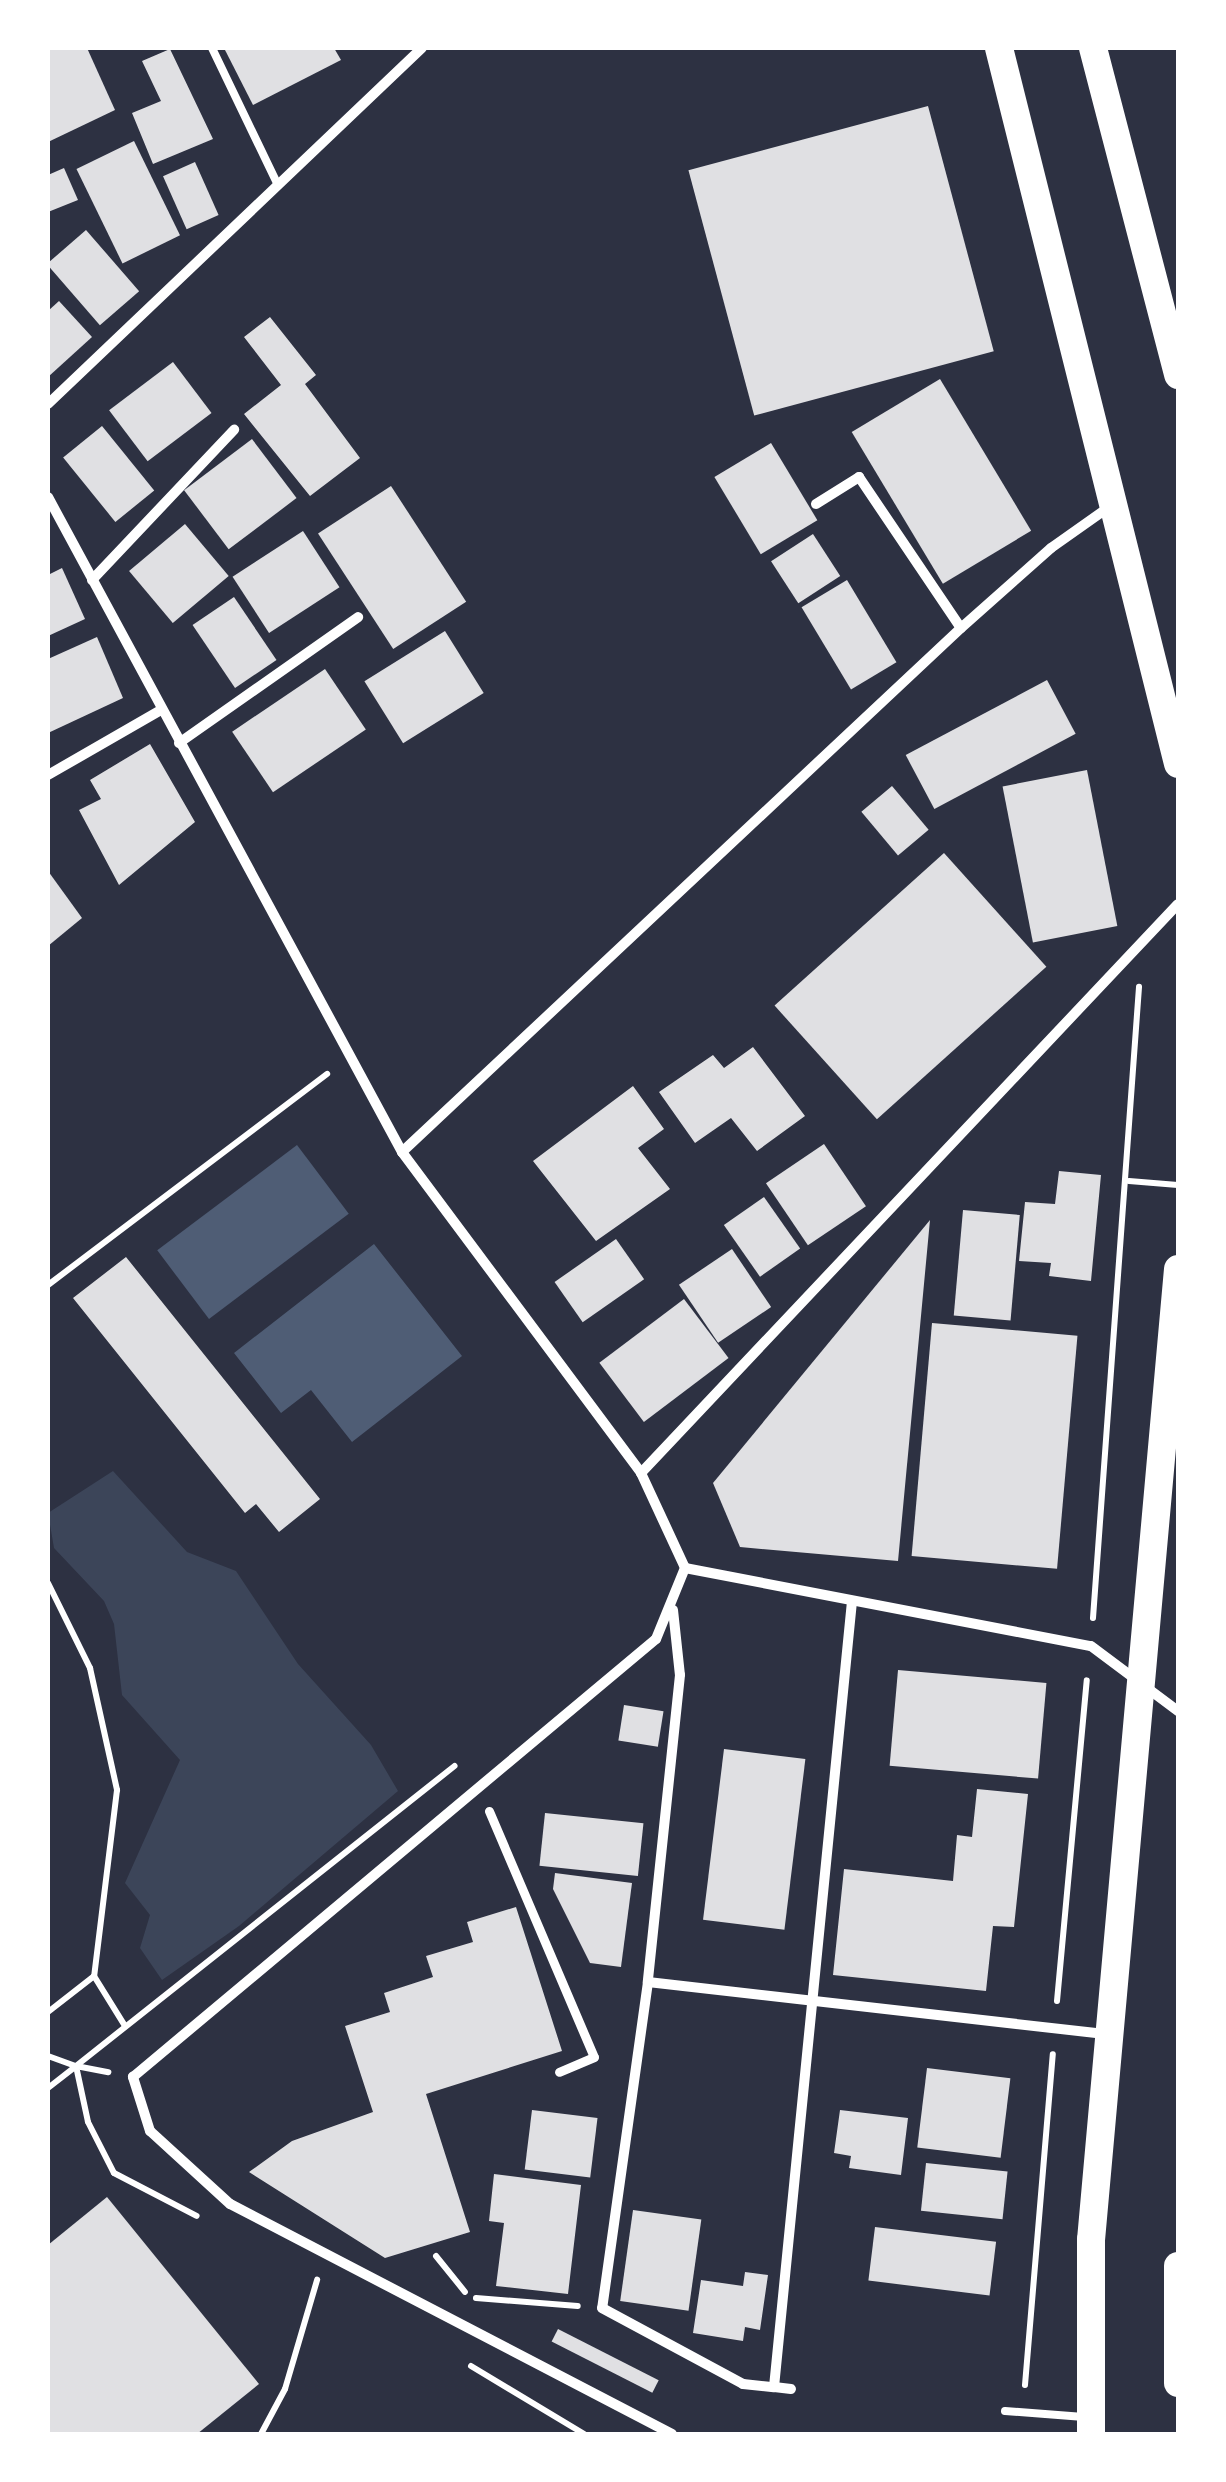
<!DOCTYPE html>
<html>
<head>
<meta charset="utf-8">
<style>
  body { margin:0 }
  #map { position:relative; width:1226px; height:2482px; overflow:hidden; background:#2d3142; font-family:"Public Sans",sans-serif }
  div>[style] { position:absolute }
  .green>* { inset:0; background:#3c4559 }
  .water>* { inset:0; background:#4f5d75; transform-origin:0 0 }
  .building>* { inset:0; background:#e0e0e3; transform-origin:0 0 }
  .path>* { height:6px; margin:-3px; padding:0 3px; transform-origin:3px; border-radius:3px; background:#fff }
  .service>* { height:8px; margin:-4px; padding:0 4px; transform-origin:4px; border-radius:4px; background:#fff }
  .pedestrian>* { height:9px; margin:-4.5px; padding:0 4.5px; transform-origin:4.5px; border-radius:4.5px; background:#fff }
  .minor>* { height:10px; margin:-5px; padding:0 5px; transform-origin:5px; border-radius:5px; background:#fff }
  .trunk>* { height:28px; margin:-14px; padding:0 14px; transform-origin:14px; border-radius:14px; background:#fff }
  span { translate:-50% -50%; white-space:nowrap; text-align:center; line-height:1.15; -webkit-text-stroke:8px #fff; paint-order:stroke }
  .frame { position:absolute; inset:0; border:50px solid #fff; pointer-events:none }
</style>
</head>
<body>
<div id="map">
  <div class="green">
    <div style="clip-path:polygon(113px 1471px,187px 1552px,236px 1571px,298px 1664px,371px 1745px,398px 1791px,239px 1926px,162px 1980px,140px 1948px,150px 1915px,125px 1883px,180px 1760px,122px 1695px,114px 1624px,104px 1601px,54px 1548px,48px 1513px)"></div>
  </div>
  <div class="water">
    <div style="left:297px;top:1145px;width:86px;height:175px;rotate:53deg"></div>
    <div style="clip-path:polygon(374px 1244px,462px 1356px,352px 1442px,311px 1390px,281px 1413px,234px 1353px)"></div>
  </div>
  <div class="building">
    <div style="clip-path:polygon(48px 48px,87px 48px,115px 110px,48px 142px)"></div>
    <div style="clip-path:polygon(224px 48px,334px 48px,341px 60px,253px 105px)"></div>
    <div style="clip-path:polygon(170px 49px,213px 139px,153px 164px,132px 113px,161px 101px,142px 61px)"></div>
    <div style="left:928px;top:106px;width:254px;height:248px;rotate:75deg"></div>
    <div style="left:134px;top:141px;width:105px;height:64px;rotate:64deg"></div>
    <div style="left:195px;top:162px;width:58px;height:35px;rotate:66deg"></div>
    <div style="clip-path:polygon(64px 168px,78px 200px,48px 212px,48px 175px)"></div>
    <div style="left:86px;top:230px;width:81px;height:52px;rotate:49deg"></div>
    <div style="clip-path:polygon(59px 301px,92px 337px,48px 377px,48px 311px)"></div>
    <div style="clip-path:polygon(270px 317px,316px 375px,305px 384px,360px 458px,310px 496px,244px 414px,281px 385px,244px 337px)"></div>
    <div style="left:173px;top:362px;width:64px;height:80px;rotate:53deg"></div>
    <div style="left:940px;top:379px;width:177px;height:103px;rotate:59deg"></div>
    <div style="left:102px;top:426px;width:83px;height:50px;rotate:51deg"></div>
    <div style="left:252px;top:439px;width:74px;height:85px;rotate:53deg"></div>
    <div style="left:771px;top:443px;width:90px;height:66px;rotate:59deg"></div>
    <div style="left:391px;top:486px;width:138px;height:87px;rotate:57deg"></div>
    <div style="left:185px;top:524px;width:68px;height:73px;rotate:50deg"></div>
    <div style="left:303px;top:531px;width:67px;height:84px;rotate:57deg"></div>
    <div style="left:813px;top:534px;width:50px;height:50px;rotate:57deg"></div>
    <div style="clip-path:polygon(62px 568px,85px 619px,48px 636px,48px 575px)"></div>
    <div style="left:847px;top:580px;width:96px;height:53px;rotate:59deg"></div>
    <div style="left:234px;top:597px;width:76px;height:50px;rotate:56deg"></div>
    <div style="left:445px;top:631px;width:73px;height:95px;rotate:58deg"></div>
    <div style="clip-path:polygon(97px 637px,123px 698px,48px 733px,48px 659px)"></div>
    <div style="left:325px;top:669px;width:73px;height:112px;rotate:56deg"></div>
    <div style="left:1047px;top:680px;width:61px;height:160px;rotate:62deg"></div>
    <div style="clip-path:polygon(150px 744px,195px 822px,119px 885px,79px 810px,101px 799px,90px 780px)"></div>
    <div style="left:1087px;top:770px;width:159px;height:86px;rotate:79deg"></div>
    <div style="left:892px;top:786px;width:57px;height:40px;rotate:50deg"></div>
    <div style="left:944px;top:853px;width:153px;height:228px;rotate:48deg"></div>
    <div style="clip-path:polygon(48px 871px,82px 918px,48px 946px)"></div>
    <div style="clip-path:polygon(753px 1047px,805px 1116px,757px 1151px,731px 1118px,695px 1143px,659px 1092px,713px 1055px,724px 1068px)"></div>
    <div style="clip-path:polygon(633px 1086px,664px 1129px,638px 1148px,670px 1189px,596px 1241px,533px 1161px)"></div>
    <div style="left:824px;top:1144px;width:75px;height:70px;rotate:56deg"></div>
    <div style="clip-path:polygon(1059px 1171px,1101px 1175px,1091px 1281px,1049px 1276px,1051px 1263px,1019px 1261px,1025px 1202px,1055px 1204px)"></div>
    <div style="left:764px;top:1197px;width:63px;height:49px;rotate:55deg"></div>
    <div style="left:963px;top:1210px;width:57px;height:106px;rotate:5deg"></div>
    <div style="clip-path:polygon(930px 1220px,898px 1561px,740px 1547px,713px 1483px)"></div>
    <div style="left:616px;top:1239px;width:49px;height:75px;rotate:55deg"></div>
    <div style="left:732px;top:1249px;width:70px;height:64px;rotate:56deg"></div>
    <div style="clip-path:polygon(126px 1257px,320px 1499px,279px 1532px,256px 1504px,245px 1513px,73px 1298px)"></div>
    <div style="left:684px;top:1299px;width:74px;height:106px;rotate:53deg"></div>
    <div style="left:932px;top:1323px;width:146px;height:234px;rotate:5deg"></div>
    <div style="left:898px;top:1670px;width:149px;height:96px;rotate:5deg"></div>
    <div style="left:624px;top:1705px;width:40px;height:36px;rotate:9deg"></div>
    <div style="left:724px;top:1749px;width:82px;height:172px;rotate:7deg"></div>
    <div style="clip-path:polygon(977px 1789px,1028px 1794px,1014px 1927px,993px 1926px,986px 1991px,833px 1975px,844px 1869px,953px 1881px,957px 1835px,972px 1837px)"></div>
    <div style="left:545px;top:1813px;width:99px;height:53px;rotate:6deg"></div>
    <div style="clip-path:polygon(555px 1873px,632px 1883px,621px 1967px,590px 1963px,553px 1889px)"></div>
    <div style="clip-path:polygon(516px 1907px,562px 2051px,426px 2094px,470px 2232px,385px 2258px,249px 2172px,292px 2141px,373px 2112px,345px 2026px,390px 2012px,384px 1993px,433px 1977px,426px 1956px,473px 1942px,467px 1922px)"></div>
    <div style="left:927px;top:2068px;width:84px;height:80px;rotate:7deg"></div>
    <div style="left:532px;top:2110px;width:66px;height:60px;rotate:7deg"></div>
    <div style="clip-path:polygon(840px 2110px,908px 2118px,901px 2175px,849px 2168px,851px 2156px,834px 2153px)"></div>
    <div style="left:926px;top:2163px;width:82px;height:48px;rotate:6deg"></div>
    <div style="clip-path:polygon(494px 2174px,581px 2185px,568px 2294px,496px 2286px,504px 2223px,489px 2221px)"></div>
    <div style="clip-path:polygon(107px 2197px,259px 2384px,197px 2434px,48px 2434px,48px 2245px)"></div>
    <div style="left:633px;top:2210px;width:69px;height:92px;rotate:8deg"></div>
    <div style="left:875px;top:2227px;width:122px;height:54px;rotate:7deg"></div>
    <div style="clip-path:polygon(745px 2272px,768px 2275px,760px 2330px,745px 2327px,743px 2341px,693px 2333px,701px 2280px,743px 2286px)"></div>
    <div style="left:558px;top:2329px;width:113px;height:14px;rotate:27deg"></div>
  </div>
  <div class="path">
    <div style="left:1129px;top:1181px;width:49px;rotate:4.7deg"></div>
    <div style="left:48px;top:1285px;width:350px;rotate:-37.1deg"></div>
    <div style="left:48px;top:1583px;width:95px;rotate:63.7deg"></div>
    <div style="left:90px;top:1668px;width:125px;rotate:77.5deg"></div>
    <div style="left:117px;top:1790px;width:187px;rotate:97deg"></div>
    <div style="left:94px;top:1976px;width:59px;rotate:58.2deg"></div>
    <div style="left:1093px;top:1618px;width:633px;rotate:-85.83deg"></div>
    <div style="left:1057px;top:2001px;width:322px;rotate:-84.7deg"></div>
    <div style="left:48px;top:2012px;width:58px;rotate:-38deg"></div>
    <div style="left:48px;top:2056px;width:30px;rotate:20deg"></div>
    <div style="left:76px;top:2066px;width:483px;rotate:-38.4deg"></div>
    <div style="left:76px;top:2066px;width:57px;rotate:77.9deg"></div>
    <div style="left:88px;top:2122px;width:57px;rotate:63deg"></div>
    <div style="left:114px;top:2173px;width:93px;rotate:27.4deg"></div>
    <div style="left:48px;top:2088px;width:36px;rotate:-38deg"></div>
    <div style="left:76px;top:2066px;width:33px;rotate:11deg"></div>
    <div style="left:436px;top:2256px;width:46px;rotate:51.1deg"></div>
    <div style="left:476px;top:2298px;width:102px;rotate:4.5deg"></div>
    <div style="left:471px;top:2366px;width:132px;rotate:31deg"></div>
    <div style="left:1025px;top:2385px;width:332px;rotate:-85.2deg"></div>
    <div style="left:261px;top:2434px;width:51px;rotate:-61.9deg"></div>
    <div style="left:285px;top:2389px;width:114px;rotate:-73.6deg"></div>
  </div>
  <div class="service">
    <div style="left:212px;top:48px;width:152px;rotate:64.3deg"></div>
    <div style="left:1005px;top:2411px;width:79px;rotate:4.3deg"></div>
  </div>
  <div class="pedestrian">
    <div style="left:489px;top:1811px;width:267px;rotate:66.9deg"></div>
    <div style="left:594px;top:2057px;width:38px;rotate:157deg"></div>
  </div>
  <div class="minor">
    <div style="left:48px;top:404px;width:516px;rotate:-43.59deg"></div>
    <div style="left:48px;top:497px;width:745px;rotate:61.61deg"></div>
    <div style="left:402px;top:1152px;width:400px;rotate:53.3deg"></div>
    <div style="left:641px;top:1473px;width:105px;rotate:65.1deg"></div>
    <div style="left:685px;top:1568px;width:413px;rotate:10.9deg"></div>
    <div style="left:1091px;top:1646px;width:109px;rotate:36.8deg"></div>
    <div style="left:816px;top:504px;width:51px;rotate:-32.1deg"></div>
    <div style="left:859px;top:477px;width:182px;rotate:56deg"></div>
    <div style="left:92px;top:580px;width:207px;rotate:-46.6deg"></div>
    <div style="left:179px;top:743px;width:219px;rotate:-35.1deg"></div>
    <div style="left:48px;top:775px;width:130px;rotate:-29.9deg"></div>
    <div style="left:402px;top:1152px;width:766px;rotate:-43.15deg"></div>
    <div style="left:961px;top:628px;width:120px;rotate:-41.6deg"></div>
    <div style="left:1051px;top:548px;width:75px;rotate:-35.2deg"></div>
    <div style="left:641px;top:1473px;width:782px;rotate:-46.66deg"></div>
    <div style="left:673px;top:1610px;width:65px;rotate:83.9deg"></div>
    <div style="left:680px;top:1675px;width:309px;rotate:96deg"></div>
    <div style="left:648px;top:1982px;width:329px;rotate:98deg"></div>
    <div style="left:602px;top:2308px;width:160px;rotate:28.3deg"></div>
    <div style="left:743px;top:2384px;width:31px;rotate:6deg"></div>
    <div style="left:648px;top:1982px;width:462px;rotate:6.5deg"></div>
    <div style="left:791px;top:2389px;width:17px;rotate:-173deg"></div>
    <div style="left:774px;top:2387px;width:790px;rotate:-84.33deg"></div>
    <div style="left:672px;top:2434px;width:498px;rotate:-152.5deg"></div>
    <div style="left:230px;top:2204px;width:108px;rotate:-137.6deg"></div>
    <div style="left:150px;top:2131px;width:57px;rotate:-107.5deg"></div>
    <div style="left:133px;top:2077px;width:682px;rotate:-39.95deg"></div>
    <div style="left:656px;top:1639px;width:77px;rotate:-67.8deg"></div>
  </div>
  <div class="trunk">
    <div style="left:999px;top:48px;width:738px;rotate:75.96deg"></div>
    <div style="left:1093px;top:48px;width:338px;rotate:75.4deg"></div>
    <div style="left:1178px;top:2266px;width:117px;rotate:90deg"></div>
    <div style="left:1091px;top:2434px;width:194px;rotate:-90deg"></div>
    <div style="left:1091px;top:2240px;width:975px;rotate:-84.88deg"></div>
  </div>
  <div class="frame"></div>
</div>
</body>
</html>
